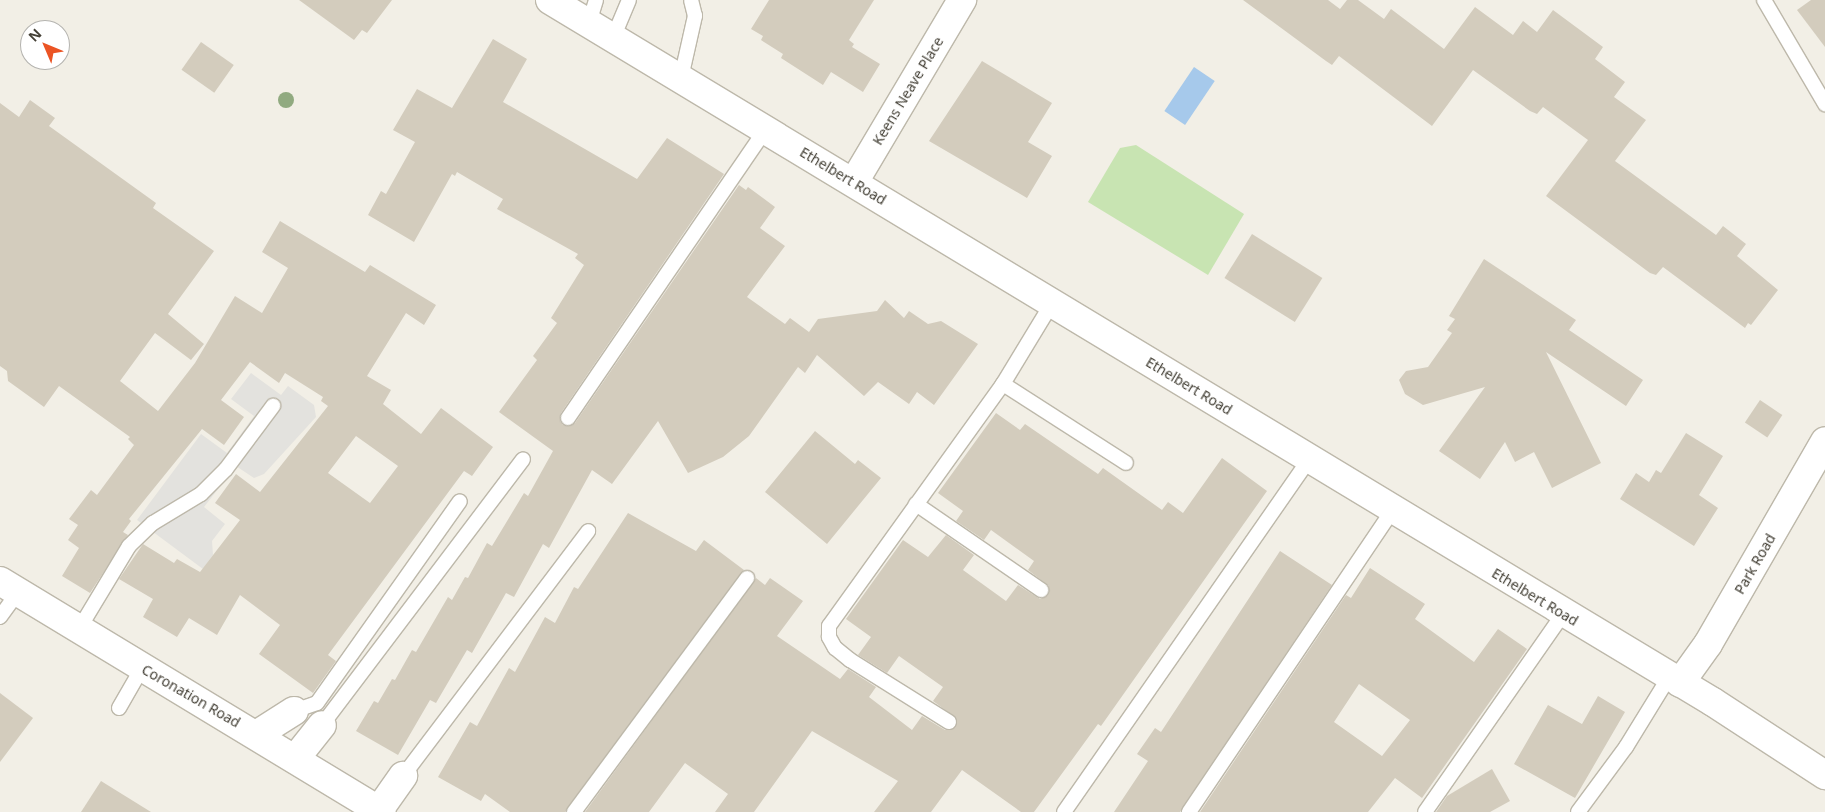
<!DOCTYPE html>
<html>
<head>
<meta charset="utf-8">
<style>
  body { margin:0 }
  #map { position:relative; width:1825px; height:812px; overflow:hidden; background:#f2efe6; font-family:"Noto Sans",sans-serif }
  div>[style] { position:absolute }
  .green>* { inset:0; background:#c8e4b2 }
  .parking>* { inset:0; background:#e3e2de }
  .water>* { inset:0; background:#a6c9eb; transform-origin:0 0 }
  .building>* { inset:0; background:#d3ccbd; transform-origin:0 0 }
  .roads { filter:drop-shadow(1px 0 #bdb8aa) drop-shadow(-1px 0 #bdb8aa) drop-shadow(0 1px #bdb8aa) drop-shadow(0 -1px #bdb8aa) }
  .lane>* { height:14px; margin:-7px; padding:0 7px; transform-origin:7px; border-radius:7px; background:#fff }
  .street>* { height:28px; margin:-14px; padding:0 14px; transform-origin:14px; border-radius:14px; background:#fff }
  .trees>* { width:16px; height:16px; margin:-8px; border-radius:50%; background:#91aa80 }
  span { translate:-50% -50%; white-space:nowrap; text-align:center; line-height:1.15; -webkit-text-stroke:4.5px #fff; paint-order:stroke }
  .street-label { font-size:14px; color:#444036 }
  .north { position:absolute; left:20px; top:20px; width:50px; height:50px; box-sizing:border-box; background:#fff; border:1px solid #b4b3af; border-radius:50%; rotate:315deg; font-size:14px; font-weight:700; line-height:20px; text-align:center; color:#444036 }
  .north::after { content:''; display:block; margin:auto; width:18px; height:22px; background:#eb5424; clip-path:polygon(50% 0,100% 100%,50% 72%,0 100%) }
</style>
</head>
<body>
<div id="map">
  <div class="green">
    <div style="clip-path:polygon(1136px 145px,1244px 214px,1208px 275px,1088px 202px,1120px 148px)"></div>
  </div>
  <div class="parking">
    <div style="clip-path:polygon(251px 373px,281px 395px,288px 386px,314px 405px,316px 417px,264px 474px,254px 478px,236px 466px,204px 507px,225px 524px,212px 541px,213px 555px,203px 569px,137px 520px,201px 434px,227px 453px,254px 416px,231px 399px)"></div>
  </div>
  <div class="water">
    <div style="left:1194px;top:67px;width:25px;height:53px;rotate:34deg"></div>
  </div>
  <div class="building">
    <div style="clip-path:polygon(299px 0,392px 0,367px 33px,362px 30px,354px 40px)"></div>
    <div style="clip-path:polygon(769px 0,874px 0,849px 40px,854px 44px,852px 47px,880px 64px,863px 92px,831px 72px,823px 85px,781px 58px,783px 54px,761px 40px,763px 36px,751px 29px)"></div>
    <div style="clip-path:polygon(1243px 0,1328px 0,1340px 9px,1347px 0,1358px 0,1384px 19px,1391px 9px,1444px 49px,1475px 7px,1513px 35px,1523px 21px,1537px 32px,1553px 10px,1603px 47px,1595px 59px,1625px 82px,1614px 97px,1646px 120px,1615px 161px,1716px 235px,1723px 226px,1746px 244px,1737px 256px,1778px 290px,1751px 325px,1748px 323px,1745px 328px,1663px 267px,1656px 275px,1650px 273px,1546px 196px,1588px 140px,1543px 107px,1537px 114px,1530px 111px,1473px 70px,1432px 126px,1339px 56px,1332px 65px,1326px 61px)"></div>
    <div style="clip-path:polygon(1811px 0,1825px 0,1825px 47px,1797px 10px)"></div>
    <div style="clip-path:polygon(493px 39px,527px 59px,503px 102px,637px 179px,667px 138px,724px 174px,561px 413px,560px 421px,563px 425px,575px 423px,739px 185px,746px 190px,748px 187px,775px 207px,760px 228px,785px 246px,747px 297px,785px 324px,790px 318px,809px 332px,818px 319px,877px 311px,885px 300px,904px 318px,909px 311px,928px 324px,941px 321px,978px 344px,934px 405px,917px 392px,909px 404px,878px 382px,864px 396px,817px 355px,805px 373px,798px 367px,749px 436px,723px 457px,688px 473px,658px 421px,612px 484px,592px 470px,549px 548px,543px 544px,514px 597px,506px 593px,472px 653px,467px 650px,436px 703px,430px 700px,398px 755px,356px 731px,374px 701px,378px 703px,392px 679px,395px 680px,412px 650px,416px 652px,448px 597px,452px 600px,465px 577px,468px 578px,487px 543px,492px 546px,524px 493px,528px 496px,553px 451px,499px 412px,537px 360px,533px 356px,557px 323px,551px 318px,584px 265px,575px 258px,578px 254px,497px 209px,503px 199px,457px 172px,455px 176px,452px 174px,414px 242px,368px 215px,381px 191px,386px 194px,415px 142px,393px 130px,417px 89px,452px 108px)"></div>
    <div style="left:201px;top:42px;width:40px;height:34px;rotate:35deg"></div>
    <div style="clip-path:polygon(982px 61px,1052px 103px,1028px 142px,1052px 156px,1027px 198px,929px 141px)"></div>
    <div style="clip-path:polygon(evenodd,30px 100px,55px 118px,49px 126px,156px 203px,153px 208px,214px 251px,168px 314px,204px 344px,191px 360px,155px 333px,120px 381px,158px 411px,195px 363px,235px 296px,262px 313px,288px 268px,262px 252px,280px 221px,365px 272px,370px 265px,436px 305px,424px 325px,406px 313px,367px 376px,391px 390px,383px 404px,421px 434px,441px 408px,493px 447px,472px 476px,464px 471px,328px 655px,336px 661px,313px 693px,259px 654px,280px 625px,240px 595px,217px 635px,189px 618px,177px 637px,143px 617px,153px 599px,119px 579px,143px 544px,174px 563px,177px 559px,200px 572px,240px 520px,215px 503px,236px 474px,260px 492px,328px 406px,321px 401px,323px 397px,285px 373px,279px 383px,250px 362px,221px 400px,244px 417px,224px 445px,202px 429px,129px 519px,131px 521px,123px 532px,128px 535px,90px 593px,62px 576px,79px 548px,68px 540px,78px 525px,69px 519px,91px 490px,97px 495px,134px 445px,128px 439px,130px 437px,59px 386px,44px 407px,8px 381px,7px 371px,0 366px,0 103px,19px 117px,30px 100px,356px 436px,398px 466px,370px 503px,328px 473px,356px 436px)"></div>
    <div style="left:1252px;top:234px;width:83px;height:52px;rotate:32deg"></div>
    <div style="clip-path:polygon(1484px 259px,1576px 320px,1569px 330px,1643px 380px,1626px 406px,1546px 352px,1601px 463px,1552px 488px,1534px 452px,1515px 462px,1505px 442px,1480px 479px,1439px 451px,1485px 387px,1423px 405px,1405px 394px,1399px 380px,1406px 371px,1428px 367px,1452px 333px,1447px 330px,1455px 319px,1449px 316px)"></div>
    <div style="left:1760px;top:400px;width:27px;height:27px;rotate:34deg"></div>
    <div style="clip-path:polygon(996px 413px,1020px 430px,1025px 424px,1098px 474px,1103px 468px,1162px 510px,1168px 502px,1183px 513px,1222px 458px,1267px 491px,1101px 726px,1098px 724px,1034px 812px,1021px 812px,962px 770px,931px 812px,874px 812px,898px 781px,812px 731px,754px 812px,715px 812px,728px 794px,685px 763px,649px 812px,585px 812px,756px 578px,765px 585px,770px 578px,803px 601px,777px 636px,840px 679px,848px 669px,876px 687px,869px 697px,912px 730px,922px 716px,945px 730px,956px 727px,956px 718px,933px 701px,943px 687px,899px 656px,887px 673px,858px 655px,871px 637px,846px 619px,903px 540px,928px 557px,946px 535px,974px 555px,963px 570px,1006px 601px,1018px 585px,1040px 599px,1048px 595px,1049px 586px,1028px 570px,1034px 561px,991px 530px,984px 540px,956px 521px,963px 511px,938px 493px)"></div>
    <div style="clip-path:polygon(815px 431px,855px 464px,858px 460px,881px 478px,827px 544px,765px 492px)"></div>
    <div style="clip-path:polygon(1686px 433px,1723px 456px,1699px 495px,1718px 508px,1694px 546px,1620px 499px,1636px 473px,1649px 482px,1656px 470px,1661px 473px)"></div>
    <div style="clip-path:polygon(628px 513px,696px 551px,704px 540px,744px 570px,565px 812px,510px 812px,485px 794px,481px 801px,438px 777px,470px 722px,477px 726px,509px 668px,515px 672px,545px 617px,555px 623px,574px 587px,578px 589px)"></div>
    <div style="clip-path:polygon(1280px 551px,1332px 585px,1180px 812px,1114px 812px,1148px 761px,1137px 754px,1155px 728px,1161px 732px)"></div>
    <div style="clip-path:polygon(evenodd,1370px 568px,1425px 604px,1415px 619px,1474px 662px,1498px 629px,1527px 649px,1422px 798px,1395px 778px,1368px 812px,1200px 812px,1346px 595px,1351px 598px,1370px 568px,1359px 684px,1410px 720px,1382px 756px,1334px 722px,1359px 684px)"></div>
    <div style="clip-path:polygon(0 693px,33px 718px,0 762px)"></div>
    <div style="clip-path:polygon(1598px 696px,1625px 712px,1575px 798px,1514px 764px,1548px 705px,1582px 724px)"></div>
    <div style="clip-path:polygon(1492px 769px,1510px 801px,1490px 812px,1436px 812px,1447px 796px)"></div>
    <div style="clip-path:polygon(101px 781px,151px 812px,81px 812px)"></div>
  </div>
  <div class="roads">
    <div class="lane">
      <div style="left:1764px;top:0;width:121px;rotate:59.6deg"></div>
      <div style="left:589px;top:23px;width:24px;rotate:-73deg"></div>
      <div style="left:613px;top:38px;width:41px;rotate:-67.2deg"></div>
      <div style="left:681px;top:78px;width:64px;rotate:-77.3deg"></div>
      <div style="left:695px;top:16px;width:16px;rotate:-104deg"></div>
      <div style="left:1003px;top:384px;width:146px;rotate:32.7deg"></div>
      <div style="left:568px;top:418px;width:350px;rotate:-55.6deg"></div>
      <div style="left:916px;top:504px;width:152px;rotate:34.5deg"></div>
      <div style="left:0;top:617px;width:31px;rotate:-54deg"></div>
      <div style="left:79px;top:629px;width:97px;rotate:-58.9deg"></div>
      <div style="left:129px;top:546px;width:33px;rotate:-44deg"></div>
      <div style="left:153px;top:523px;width:56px;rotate:-31.1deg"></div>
      <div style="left:201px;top:494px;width:35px;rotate:-45deg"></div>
      <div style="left:226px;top:469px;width:79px;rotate:-53.3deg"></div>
      <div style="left:119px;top:708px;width:46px;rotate:-60.1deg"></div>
      <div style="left:294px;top:711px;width:24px;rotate:-19deg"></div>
      <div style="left:317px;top:703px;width:247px;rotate:-54.7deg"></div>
      <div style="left:949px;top:722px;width:117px;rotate:-147.9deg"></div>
      <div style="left:850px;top:660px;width:19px;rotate:-141deg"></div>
      <div style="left:835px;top:648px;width:13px;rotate:-119deg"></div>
      <div style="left:829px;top:637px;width:11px;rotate:-90deg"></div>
      <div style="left:829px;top:626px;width:298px;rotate:-54.3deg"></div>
      <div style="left:1003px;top:384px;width:95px;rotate:-58.8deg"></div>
      <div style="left:322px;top:725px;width:333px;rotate:-52.9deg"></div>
      <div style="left:403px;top:776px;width:307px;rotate:-52.9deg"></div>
      <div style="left:574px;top:812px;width:291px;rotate:-53.5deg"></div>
      <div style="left:1064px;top:812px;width:430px;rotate:-55.2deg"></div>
      <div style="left:1189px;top:812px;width:364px;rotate:-56deg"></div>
      <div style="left:1425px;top:812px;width:241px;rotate:-55.1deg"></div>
      <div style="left:1578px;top:812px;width:81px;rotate:-53.6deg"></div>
      <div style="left:1626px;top:747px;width:82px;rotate:-58.4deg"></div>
    </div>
    <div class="street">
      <div style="left:550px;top:0;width:1358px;rotate:31.12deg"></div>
      <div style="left:1713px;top:702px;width:134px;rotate:33.1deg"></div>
      <div style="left:854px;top:182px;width:212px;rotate:-59.3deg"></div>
      <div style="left:0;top:581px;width:446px;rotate:31.2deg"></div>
      <div style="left:1680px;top:683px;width:48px;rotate:-54.3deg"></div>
      <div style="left:1708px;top:644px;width:234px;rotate:-60deg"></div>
      <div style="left:256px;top:735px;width:45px;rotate:-32.3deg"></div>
      <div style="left:295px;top:759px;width:43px;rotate:-51.5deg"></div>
      <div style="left:379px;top:810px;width:42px;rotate:-54.8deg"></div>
    </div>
  </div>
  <div class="trees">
    <div style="left:286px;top:100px"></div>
  </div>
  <div class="street-label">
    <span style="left:908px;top:91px;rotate:-59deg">Keens Neave Place</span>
    <span style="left:843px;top:176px;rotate:31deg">Ethelbert Road</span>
    <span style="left:1189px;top:386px;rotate:31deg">Ethelbert Road</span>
    <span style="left:1755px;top:564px;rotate:-60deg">Park Road</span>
    <span style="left:1535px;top:597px;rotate:31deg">Ethelbert Road</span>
    <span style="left:191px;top:696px;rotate:30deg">Coronation Road</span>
  </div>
  <div class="north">N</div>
</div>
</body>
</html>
